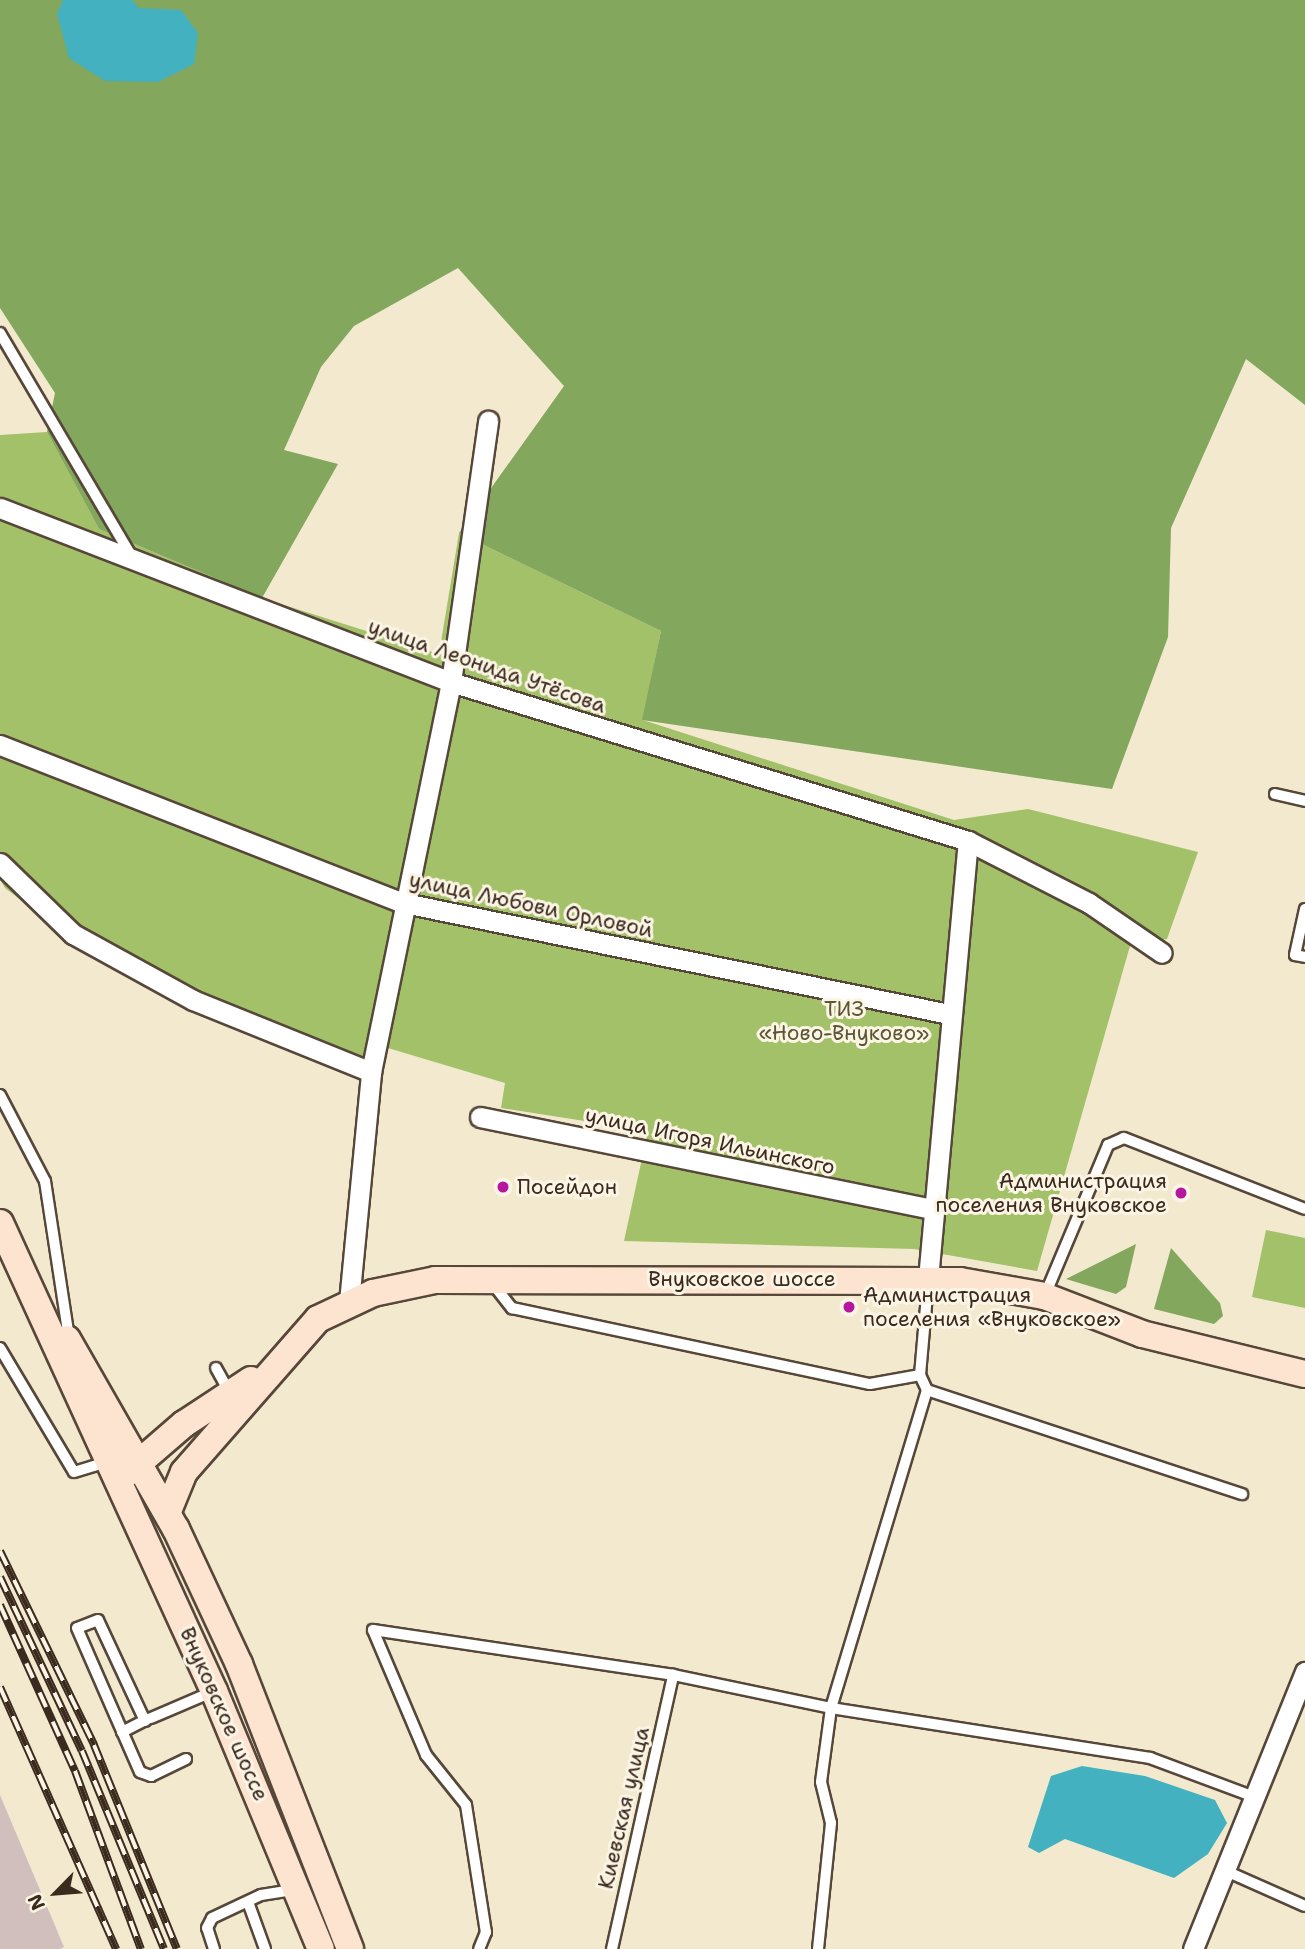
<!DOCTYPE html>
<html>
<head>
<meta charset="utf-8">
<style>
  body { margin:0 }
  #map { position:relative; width:1305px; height:1949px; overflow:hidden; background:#f2e9cf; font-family:"Shantell Sans",sans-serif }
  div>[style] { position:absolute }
  .industrial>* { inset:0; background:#d1bfbd }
  .green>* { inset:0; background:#a3c169 }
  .forest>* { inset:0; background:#82a75d }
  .water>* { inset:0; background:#44b1c0 }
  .roads { filter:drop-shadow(2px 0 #564739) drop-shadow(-2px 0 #564739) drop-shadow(0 2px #564739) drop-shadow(0 -2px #564739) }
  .service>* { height:10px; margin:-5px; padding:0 5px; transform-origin:5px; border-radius:5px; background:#fff }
  .minor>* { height:19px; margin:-9.5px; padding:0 9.5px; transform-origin:9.5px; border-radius:9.5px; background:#fff }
  .secondary>* { height:26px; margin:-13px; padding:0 13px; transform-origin:13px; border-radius:13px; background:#fde4d1 }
  .rail>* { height:8px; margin-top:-4px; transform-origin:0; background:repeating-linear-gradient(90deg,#fcf5e5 0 16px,#3b2a1e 0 32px); box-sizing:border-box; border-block:2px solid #3b2a1e }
  .dots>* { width:19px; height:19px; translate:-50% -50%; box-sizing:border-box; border:4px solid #fcf5e5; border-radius:50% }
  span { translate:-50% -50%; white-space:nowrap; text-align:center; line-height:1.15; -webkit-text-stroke:6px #fcf5e5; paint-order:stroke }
  .street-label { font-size:21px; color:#3b2a1e }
  .park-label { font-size:21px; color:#5a5734 }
  .poi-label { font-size:21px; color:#3b2a1e }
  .right { translate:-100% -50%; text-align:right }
  .left { translate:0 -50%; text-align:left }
  .north { position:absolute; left:21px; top:1858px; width:70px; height:70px; -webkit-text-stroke:5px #fcf5e5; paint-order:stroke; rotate:245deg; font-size:19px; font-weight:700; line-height:28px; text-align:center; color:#3b2a1e }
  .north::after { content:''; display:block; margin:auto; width:24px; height:32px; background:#3b2a1e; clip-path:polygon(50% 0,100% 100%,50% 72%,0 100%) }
</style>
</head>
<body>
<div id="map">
  <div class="industrial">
    <div style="clip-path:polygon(0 1795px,64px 1947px,60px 1949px,0 1949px)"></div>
  </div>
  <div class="green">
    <div style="clip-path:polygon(47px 432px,99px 529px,262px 598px,439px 654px,459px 533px,661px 631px,643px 720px,954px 820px,1028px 809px,1198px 852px,1167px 939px,1130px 946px,1037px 1271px,914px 1249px,624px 1241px,648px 1131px,501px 1108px,505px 1083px,388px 1048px,357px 1076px,196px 1014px,91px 954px,5px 888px,0 879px,0 435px)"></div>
    <div style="clip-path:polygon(1266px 1230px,1305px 1238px,1305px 1308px,1252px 1297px)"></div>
  </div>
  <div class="forest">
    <div style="clip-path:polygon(0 0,1305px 0,1305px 405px,1246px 359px,1171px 528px,1168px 637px,1112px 789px,642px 720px,661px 631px,459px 533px,564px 386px,458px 268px,354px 326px,321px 367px,284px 450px,338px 464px,262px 598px,99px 529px,47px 432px,55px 393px,0 308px)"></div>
    <div style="clip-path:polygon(1136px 1244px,1126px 1287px,1116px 1294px,1066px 1279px)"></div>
    <div style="clip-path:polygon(1171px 1248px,1220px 1303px,1223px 1316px,1214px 1324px,1154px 1309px)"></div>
  </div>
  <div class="water">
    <div style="clip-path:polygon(63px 0,132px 0,139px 8px,181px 10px,198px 33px,194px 64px,158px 82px,105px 81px,69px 58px,57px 14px)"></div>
    <div style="clip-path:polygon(1082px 1766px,1145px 1776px,1215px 1800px,1227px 1823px,1208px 1854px,1174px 1878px,1065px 1839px,1039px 1853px,1028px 1847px,1051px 1776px)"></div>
  </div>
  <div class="roads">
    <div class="service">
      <div style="left:0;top:333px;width:258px;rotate:59.5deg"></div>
      <div style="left:1275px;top:794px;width:31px;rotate:13deg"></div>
      <div style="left:1305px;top:909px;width:47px;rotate:102.3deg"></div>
      <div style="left:1295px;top:955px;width:10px;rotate:11deg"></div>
      <div style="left:0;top:1095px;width:97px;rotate:62.4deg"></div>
      <div style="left:45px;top:1181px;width:158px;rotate:81.3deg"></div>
      <div style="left:493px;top:1284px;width:31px;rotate:52deg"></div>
      <div style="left:512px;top:1308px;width:366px;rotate:12deg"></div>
      <div style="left:870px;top:1384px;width:51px;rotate:-10.2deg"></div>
      <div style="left:1045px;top:1295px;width:163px;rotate:-67.2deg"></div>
      <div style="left:1108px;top:1145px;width:17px;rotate:-24deg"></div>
      <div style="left:1124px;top:1138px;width:194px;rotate:21.4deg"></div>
      <div style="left:0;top:1348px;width:144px;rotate:59.2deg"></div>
      <div style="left:74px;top:1472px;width:34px;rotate:-17deg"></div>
      <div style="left:216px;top:1368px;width:29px;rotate:61deg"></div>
      <div style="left:927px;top:1390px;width:332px;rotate:18.3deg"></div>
      <div style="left:373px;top:1630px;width:303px;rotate:8.5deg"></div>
      <div style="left:673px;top:1675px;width:161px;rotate:11.8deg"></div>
      <div style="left:831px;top:1708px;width:323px;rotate:8.9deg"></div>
      <div style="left:1150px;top:1758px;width:114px;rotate:20.5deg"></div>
      <div style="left:373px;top:1630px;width:136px;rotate:67deg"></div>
      <div style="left:426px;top:1755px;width:64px;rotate:51.3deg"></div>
      <div style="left:466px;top:1805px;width:129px;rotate:81.1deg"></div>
      <div style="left:486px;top:1932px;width:18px;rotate:112deg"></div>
      <div style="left:151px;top:1718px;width:69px;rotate:-23.2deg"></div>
      <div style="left:145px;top:1721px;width:111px;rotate:-115deg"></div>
      <div style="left:98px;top:1620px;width:22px;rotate:159deg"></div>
      <div style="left:77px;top:1628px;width:157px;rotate:66.4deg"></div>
      <div style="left:140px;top:1772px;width:12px;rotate:20deg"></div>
      <div style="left:151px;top:1776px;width:39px;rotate:-26deg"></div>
      <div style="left:122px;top:1732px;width:29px;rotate:-27deg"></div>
      <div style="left:1226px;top:1871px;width:86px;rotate:23.9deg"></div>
      <div style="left:248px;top:1902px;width:50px;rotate:70.1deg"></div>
      <div style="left:214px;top:1949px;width:22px;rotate:-108deg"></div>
      <div style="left:207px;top:1928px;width:11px;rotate:-63deg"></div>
      <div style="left:212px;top:1918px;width:54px;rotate:-25.1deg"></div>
      <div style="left:261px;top:1895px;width:32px;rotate:-9deg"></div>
      <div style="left:612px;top:1949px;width:281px;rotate:-77.4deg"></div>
      <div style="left:818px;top:1949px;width:127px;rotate:-84.1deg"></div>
      <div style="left:831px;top:1823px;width:42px;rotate:-103.7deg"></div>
      <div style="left:821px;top:1782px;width:75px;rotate:-82.3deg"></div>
      <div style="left:831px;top:1708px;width:332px;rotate:-73.2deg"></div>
      <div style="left:927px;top:1390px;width:17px;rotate:-115deg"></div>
      <div style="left:920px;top:1375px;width:91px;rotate:-85deg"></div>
    </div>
    <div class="minor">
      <div style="left:0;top:508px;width:483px;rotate:21.1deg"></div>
      <div style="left:451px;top:682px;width:541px;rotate:17.09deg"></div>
      <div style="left:968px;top:841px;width:136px;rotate:27.1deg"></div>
      <div style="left:1089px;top:903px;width:88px;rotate:34.4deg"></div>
      <div style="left:0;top:745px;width:434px;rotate:21.4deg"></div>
      <div style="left:404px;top:903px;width:556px;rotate:11.51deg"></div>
      <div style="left:0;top:863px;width:102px;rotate:44.2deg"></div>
      <div style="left:73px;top:934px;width:137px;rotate:28.8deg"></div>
      <div style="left:193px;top:1000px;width:192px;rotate:22deg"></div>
      <div style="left:480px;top:1117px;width:460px;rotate:11.5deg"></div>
      <div style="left:928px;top:1279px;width:440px;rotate:-84.8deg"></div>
      <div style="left:349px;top:1302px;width:231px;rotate:-84.5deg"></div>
      <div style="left:371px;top:1072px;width:398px;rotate:-78.4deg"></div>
      <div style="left:451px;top:682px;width:264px;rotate:-81.9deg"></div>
      <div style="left:1193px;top:1949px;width:299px;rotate:-68deg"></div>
    </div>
    <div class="secondary">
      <div style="left:0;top:1223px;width:515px;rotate:65.43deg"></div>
      <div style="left:214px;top:1691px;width:279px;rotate:67.5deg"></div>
      <div style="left:67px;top:1339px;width:219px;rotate:60.2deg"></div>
      <div style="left:176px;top:1529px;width:149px;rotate:65deg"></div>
      <div style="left:239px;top:1664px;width:306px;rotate:68.7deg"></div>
      <div style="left:126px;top:1474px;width:77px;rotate:-40.8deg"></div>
      <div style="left:184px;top:1424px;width:80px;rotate:-33.3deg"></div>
      <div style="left:168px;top:1511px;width:42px;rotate:-67.7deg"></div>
      <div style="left:184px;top:1472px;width:203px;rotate:-48.8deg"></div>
      <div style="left:318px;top:1319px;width:61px;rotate:-25.3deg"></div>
      <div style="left:373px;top:1293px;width:63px;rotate:-11.8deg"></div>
      <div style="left:435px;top:1280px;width:525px;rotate:0.11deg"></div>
      <div style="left:960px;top:1281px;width:85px;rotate:10.1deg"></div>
      <div style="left:1044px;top:1296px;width:105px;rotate:21.2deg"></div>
      <div style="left:1142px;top:1334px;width:168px;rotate:13.8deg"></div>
    </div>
  </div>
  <div class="rail">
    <div style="left:0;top:1551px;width:216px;rotate:64.1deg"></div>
    <div style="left:94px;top:1745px;width:220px;rotate:67.9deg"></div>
    <div style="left:0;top:1577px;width:192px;rotate:64.8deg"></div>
    <div style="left:82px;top:1751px;width:214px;rotate:67.5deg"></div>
    <div style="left:0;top:1605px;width:182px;rotate:65.7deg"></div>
    <div style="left:75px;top:1771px;width:190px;rotate:69.7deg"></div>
    <div style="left:0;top:1687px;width:287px;rotate:66.1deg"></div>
  </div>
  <div class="dots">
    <div style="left:503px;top:1187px;background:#b5179e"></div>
    <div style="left:1181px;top:1193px;background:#b5179e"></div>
    <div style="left:849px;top:1307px;background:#b5179e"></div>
  </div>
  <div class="street-label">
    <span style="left:487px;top:666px;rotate:19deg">улица Леонида Утёсова</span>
    <span style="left:531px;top:905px;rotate:12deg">улица Любови Орловой</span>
    <span style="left:710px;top:1141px;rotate:12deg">улица Игоря Ильинского</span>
    <span style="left:742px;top:1279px">Внуковское шоссе</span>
    <span style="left:224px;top:1714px;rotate:66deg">Внуковское шоссе</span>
    <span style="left:624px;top:1808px;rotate:-77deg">Киевская улица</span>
  </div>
  <div class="park-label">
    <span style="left:844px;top:1021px">ТИЗ<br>«Ново-Внуково»</span>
  </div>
  <div class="poi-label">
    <span class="right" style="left:1167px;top:1193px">Администрация<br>поселения Внуковское</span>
    <span class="left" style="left:517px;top:1187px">Посейдон</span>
    <span class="left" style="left:863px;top:1307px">Администрация<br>поселения «Внуковское»</span>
  </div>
  <div class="north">N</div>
</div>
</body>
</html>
